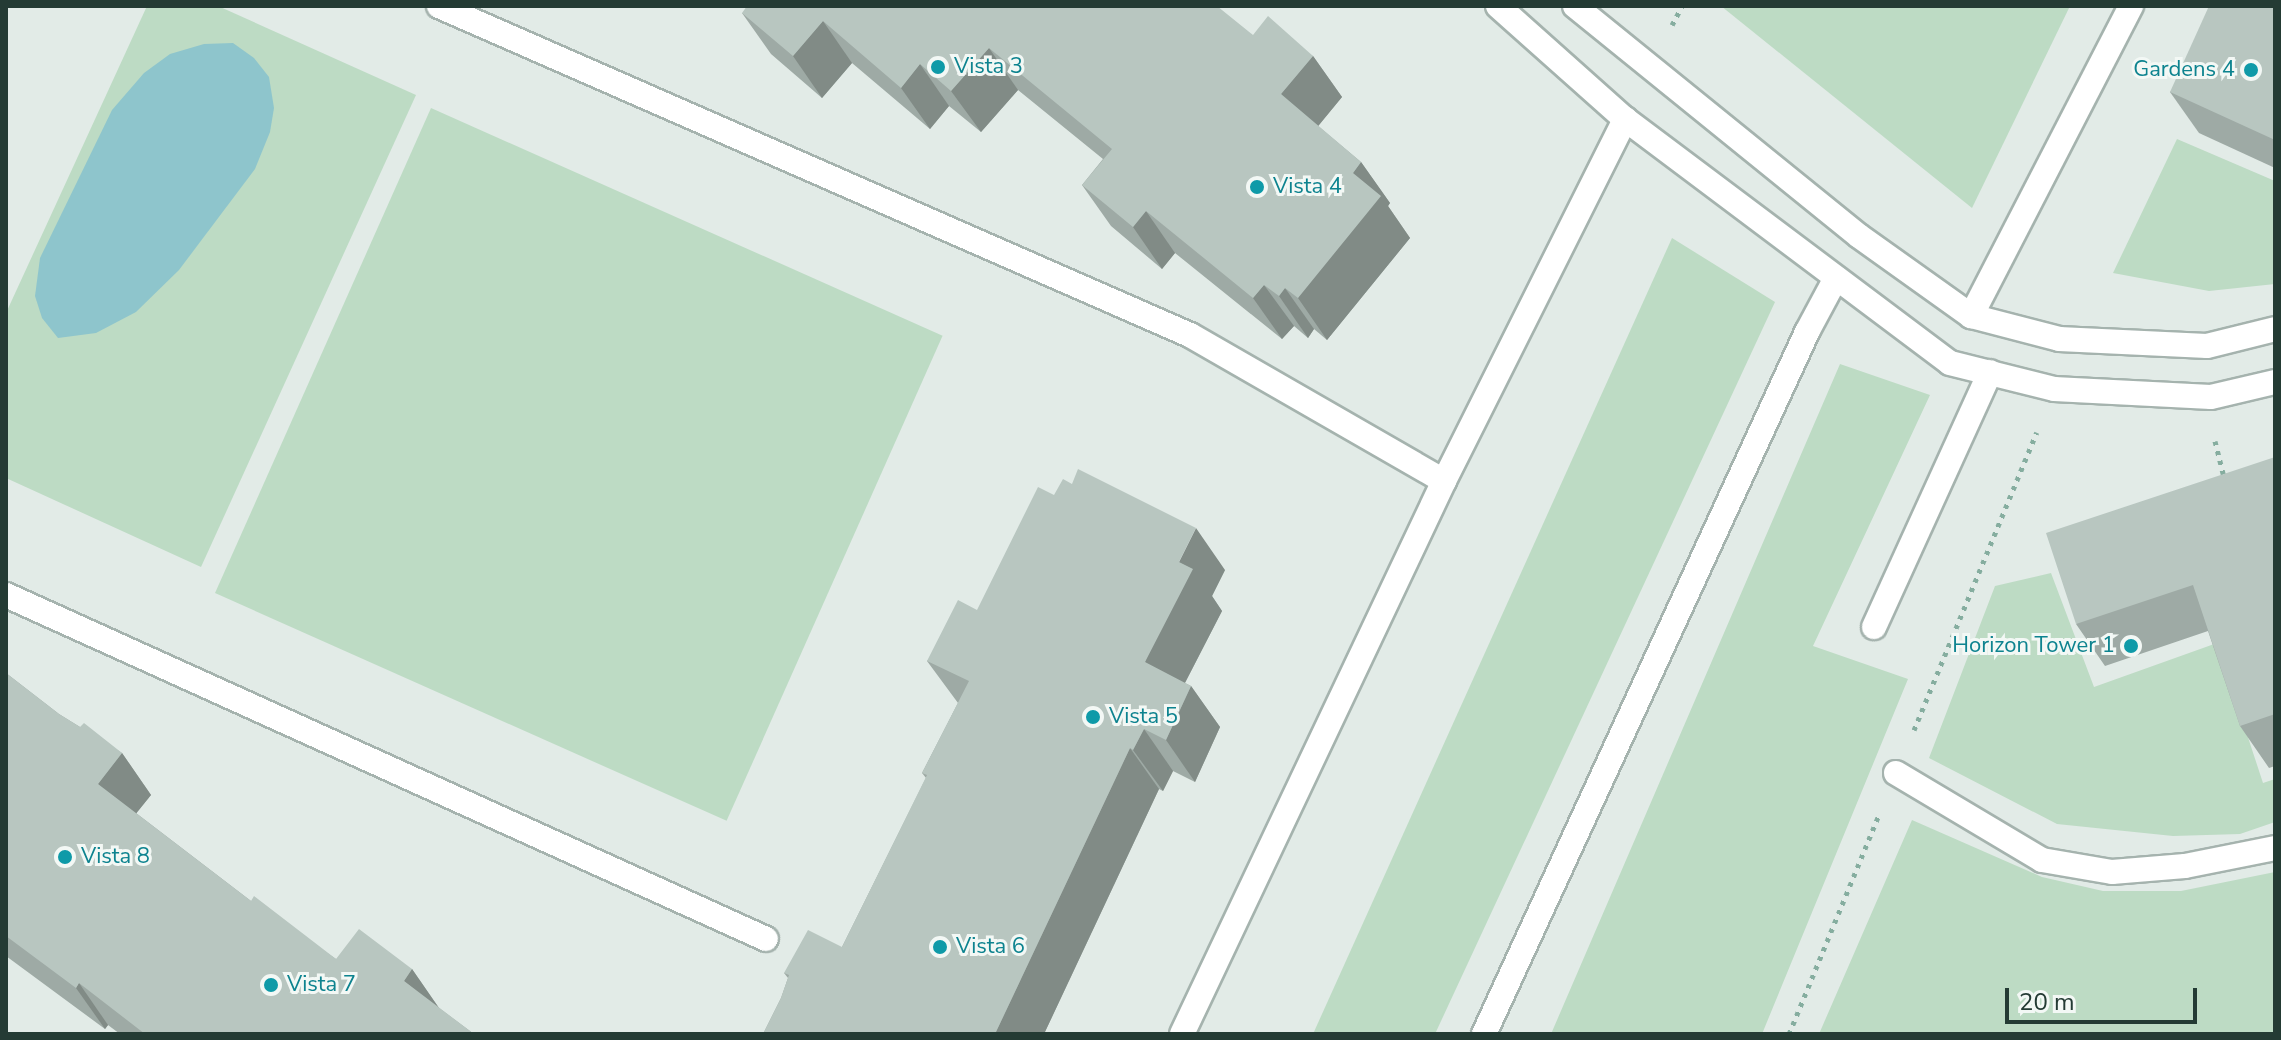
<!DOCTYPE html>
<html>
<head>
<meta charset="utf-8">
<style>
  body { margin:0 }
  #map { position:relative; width:2281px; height:1040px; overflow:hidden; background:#e2ebe7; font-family:"Nunito Sans",sans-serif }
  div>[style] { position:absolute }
  .green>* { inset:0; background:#bddbc4; transform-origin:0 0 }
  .water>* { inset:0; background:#8ec5cc }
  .path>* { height:5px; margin-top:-2.5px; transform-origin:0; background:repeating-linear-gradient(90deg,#85ad9f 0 4px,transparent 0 10px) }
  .roads { filter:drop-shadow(2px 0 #a5b3ae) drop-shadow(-2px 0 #a5b3ae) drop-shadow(0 2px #a5b3ae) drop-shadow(0 -2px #a5b3ae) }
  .lane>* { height:24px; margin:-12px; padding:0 12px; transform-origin:12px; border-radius:12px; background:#fff }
  .street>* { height:24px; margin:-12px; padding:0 12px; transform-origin:12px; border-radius:12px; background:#fff }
  .wall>* { inset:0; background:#9eaaa5 }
  .shaded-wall>* { inset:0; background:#818b86 }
  .building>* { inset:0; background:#b8c6c0 }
  .dots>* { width:22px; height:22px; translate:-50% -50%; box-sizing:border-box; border:4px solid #f3f8f5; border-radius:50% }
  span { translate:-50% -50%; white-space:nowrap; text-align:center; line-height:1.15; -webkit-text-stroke:6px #f3f8f5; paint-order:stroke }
  .culture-label { font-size:22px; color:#0d838f }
  .left { translate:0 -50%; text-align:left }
  .right { translate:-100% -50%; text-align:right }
  .frame { position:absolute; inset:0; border:8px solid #243b34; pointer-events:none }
  .scale { position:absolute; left:2005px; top:988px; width:192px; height:36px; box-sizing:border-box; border:4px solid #243b34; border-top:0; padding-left:10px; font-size:24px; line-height:28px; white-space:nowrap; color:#243b34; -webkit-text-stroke:6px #f3f8f5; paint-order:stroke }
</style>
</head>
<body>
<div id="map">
  <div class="green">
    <div style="clip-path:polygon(147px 6px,218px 6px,416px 95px,201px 567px,6px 478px,6px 313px)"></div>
    <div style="clip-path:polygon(1721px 6px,2070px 6px,1972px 208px)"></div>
    <div style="left:431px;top:108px;width:560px;height:531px;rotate:24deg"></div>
    <div style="clip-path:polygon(2177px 139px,2275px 181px,2275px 284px,2209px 291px,2113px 273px)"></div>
    <div style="clip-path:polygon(1672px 238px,1775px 302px,1435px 1034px,1313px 1034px)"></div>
    <div style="clip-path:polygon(1840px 364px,1930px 395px,1813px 646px,1908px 679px,1762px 1034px,1551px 1034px)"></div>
    <div style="clip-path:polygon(2051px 573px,2094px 687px,2217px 643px,2263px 783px,2275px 779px,2275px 822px,2240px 834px,2173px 836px,2057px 824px,1929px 758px,1995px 586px)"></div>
    <div style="clip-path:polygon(1912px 820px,2042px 877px,2103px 891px,2181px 891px,2275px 872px,2275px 1034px,1819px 1034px)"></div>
  </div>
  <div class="water">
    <div style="clip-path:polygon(233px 43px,254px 58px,269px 77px,274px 108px,270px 132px,255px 169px,179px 270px,136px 312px,96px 333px,58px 338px,42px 318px,35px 296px,40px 258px,112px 110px,144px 73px,170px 54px,204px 44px)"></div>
  </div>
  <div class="path">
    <div style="left:1672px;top:25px;width:21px;rotate:-62deg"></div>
    <div style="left:2215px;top:441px;width:38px;rotate:76deg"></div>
    <div style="left:1914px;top:730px;width:322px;rotate:-67.6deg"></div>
    <div style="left:1789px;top:1034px;width:235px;rotate:-67.7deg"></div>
  </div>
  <div class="roads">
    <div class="lane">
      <div style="left:439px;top:6px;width:820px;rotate:23.66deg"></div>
      <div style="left:1190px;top:335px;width:293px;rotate:29.9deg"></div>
      <div style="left:1971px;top:316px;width:349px;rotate:-62.7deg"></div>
      <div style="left:6px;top:595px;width:834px;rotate:24.35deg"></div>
      <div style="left:1874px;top:627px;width:280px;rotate:-65.5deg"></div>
      <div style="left:1896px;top:773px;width:170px;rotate:30.8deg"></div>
      <div style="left:2042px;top:860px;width:71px;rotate:9.7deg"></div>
      <div style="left:2112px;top:872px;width:73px;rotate:-4.7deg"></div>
      <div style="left:2185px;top:866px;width:92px;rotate:-11.3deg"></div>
      <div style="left:1182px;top:1034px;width:612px;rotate:-64.65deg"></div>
      <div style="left:1444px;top:481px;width:405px;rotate:-63.4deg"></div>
    </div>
    <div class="street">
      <div style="left:1498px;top:6px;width:170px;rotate:41.7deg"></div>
      <div style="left:1625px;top:119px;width:406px;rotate:36.9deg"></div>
      <div style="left:1950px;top:363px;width:107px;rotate:14deg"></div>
      <div style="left:2054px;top:389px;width:157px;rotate:2.9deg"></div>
      <div style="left:2211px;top:397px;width:66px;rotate:-13.2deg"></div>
      <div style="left:1575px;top:6px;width:365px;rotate:39deg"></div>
      <div style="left:1859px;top:236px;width:138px;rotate:35.5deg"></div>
      <div style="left:1971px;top:316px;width:91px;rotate:14.6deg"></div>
      <div style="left:2059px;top:339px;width:148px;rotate:2.7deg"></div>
      <div style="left:2207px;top:346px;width:70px;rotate:-14deg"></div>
      <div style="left:1484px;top:1034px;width:773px;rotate:-65.29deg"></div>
      <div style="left:1807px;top:332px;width:61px;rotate:-61.8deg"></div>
    </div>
  </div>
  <div class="wall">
    <div style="clip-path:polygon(2275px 6px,2275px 168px,2199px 133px,2170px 92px)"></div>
    <div style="clip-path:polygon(742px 13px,1253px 35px,1313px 56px,1342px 97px,1318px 126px,1361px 162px,1390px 203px,1388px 206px,1410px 238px,1327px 340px,1314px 329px,1308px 338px,1294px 326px,1282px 339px,1175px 253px,1162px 269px,1111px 226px,1082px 185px,1103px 159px,1018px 90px,981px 132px,949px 106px,930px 129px,852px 63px,822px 98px,771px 54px)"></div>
    <div style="clip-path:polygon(2275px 457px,2275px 766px,2269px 768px,2240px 726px,2208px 631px,2105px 666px,2076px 624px)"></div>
    <div style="clip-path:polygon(1225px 570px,1212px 596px,1222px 611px,1185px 683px,1191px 686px,1220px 727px,1195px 782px,1173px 771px,1163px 791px,1159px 789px,1044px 1034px,763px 1034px,781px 998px,788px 978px,784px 973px,842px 947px,926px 778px,922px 773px,958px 703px,927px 661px,977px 610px)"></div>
    <div style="clip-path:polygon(6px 673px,59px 714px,122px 753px,151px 795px,136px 813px,251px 901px,336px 959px,412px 969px,439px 1008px,474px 1034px,120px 1034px,108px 1025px,105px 1029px,6px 956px)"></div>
  </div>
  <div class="shaded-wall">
    <div style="clip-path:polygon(823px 21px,852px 63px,822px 98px,793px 56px)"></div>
    <div style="clip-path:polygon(989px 48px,1018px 90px,981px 132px,951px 91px)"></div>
    <div style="clip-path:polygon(1313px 56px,1342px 97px,1310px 136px,1281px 94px)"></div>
    <div style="clip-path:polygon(920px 64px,949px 106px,930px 129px,901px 88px)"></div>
    <div style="clip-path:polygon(1361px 162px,1390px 203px,1388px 206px,1410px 238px,1327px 340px,1298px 298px,1353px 173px)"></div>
    <div style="clip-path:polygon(1146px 211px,1175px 253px,1162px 269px,1133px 227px)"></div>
    <div style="clip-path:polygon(1264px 285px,1294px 326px,1282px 339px,1253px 298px)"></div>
    <div style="clip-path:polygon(1285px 288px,1314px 329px,1308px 338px,1279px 296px)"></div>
    <div style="clip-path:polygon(1196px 528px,1225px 570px,1212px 596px,1222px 611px,1174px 704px,1145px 662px,1179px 562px)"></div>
    <div style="clip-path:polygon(1191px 686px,1220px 727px,1195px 782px,1166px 740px)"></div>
    <div style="clip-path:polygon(1144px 729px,1173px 771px,1163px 791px,1133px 750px)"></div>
    <div style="clip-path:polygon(1130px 748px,1159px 789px,1044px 1034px,995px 1034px)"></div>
    <div style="clip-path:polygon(122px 753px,151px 795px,127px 825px,98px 784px)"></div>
    <div style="clip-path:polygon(412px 969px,441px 1011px,404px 981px)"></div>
    <div style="clip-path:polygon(79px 983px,108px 1025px,105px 1029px,76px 988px)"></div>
  </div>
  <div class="building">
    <div style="clip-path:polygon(747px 6px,1217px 6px,1253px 35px,1268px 16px,1313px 56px,1281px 94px,1361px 162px,1353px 173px,1381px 196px,1298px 298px,1285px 288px,1279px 296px,1264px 285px,1253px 298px,1146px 211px,1133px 227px,1082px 185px,1112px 149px,989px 48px,951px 91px,920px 64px,901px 88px,823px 21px,793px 56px,742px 13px)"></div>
    <div style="clip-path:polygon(2209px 6px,2275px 6px,2275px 140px,2170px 92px)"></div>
    <div style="clip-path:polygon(2275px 457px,2275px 714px,2240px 726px,2193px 585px,2076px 624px,2046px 533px)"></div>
    <div style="clip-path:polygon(1078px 469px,1196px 528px,1179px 562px,1193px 569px,1145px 662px,1191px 686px,1166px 740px,1144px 729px,1133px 750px,1130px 748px,995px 1034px,763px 1034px,781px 998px,789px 975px,784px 973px,808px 930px,842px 947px,927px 775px,922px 773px,969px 681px,927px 661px,958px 600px,977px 610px,1038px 487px,1054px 495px,1063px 479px,1072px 484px)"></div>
    <div style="clip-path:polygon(6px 673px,59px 714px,80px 727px,84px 723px,122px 753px,98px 784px,251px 901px,254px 896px,336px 959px,359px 929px,412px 969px,404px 981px,474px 1034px,145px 1034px,79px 983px,76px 988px,6px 936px)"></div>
  </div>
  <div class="dots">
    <div style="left:938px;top:67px;background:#0f9aa8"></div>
    <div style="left:2251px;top:70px;background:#0f9aa8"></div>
    <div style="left:1257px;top:187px;background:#0f9aa8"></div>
    <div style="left:2131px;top:646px;background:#0f9aa8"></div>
    <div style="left:1093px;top:717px;background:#0f9aa8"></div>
    <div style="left:65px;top:857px;background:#0f9aa8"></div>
    <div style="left:940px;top:947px;background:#0f9aa8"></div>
    <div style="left:271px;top:985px;background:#0f9aa8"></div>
  </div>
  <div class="culture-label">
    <span class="left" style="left:954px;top:67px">Vista 3</span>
    <span class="right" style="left:2235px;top:70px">Gardens 4</span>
    <span class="left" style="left:1273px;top:187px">Vista 4</span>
    <span class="right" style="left:2115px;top:646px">Horizon Tower 1</span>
    <span class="left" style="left:1109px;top:717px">Vista 5</span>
    <span class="left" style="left:81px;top:857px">Vista 8</span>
    <span class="left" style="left:956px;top:947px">Vista 6</span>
    <span class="left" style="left:287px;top:985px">Vista 7</span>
  </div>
  <div class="frame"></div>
  <div class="scale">20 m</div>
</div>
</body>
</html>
